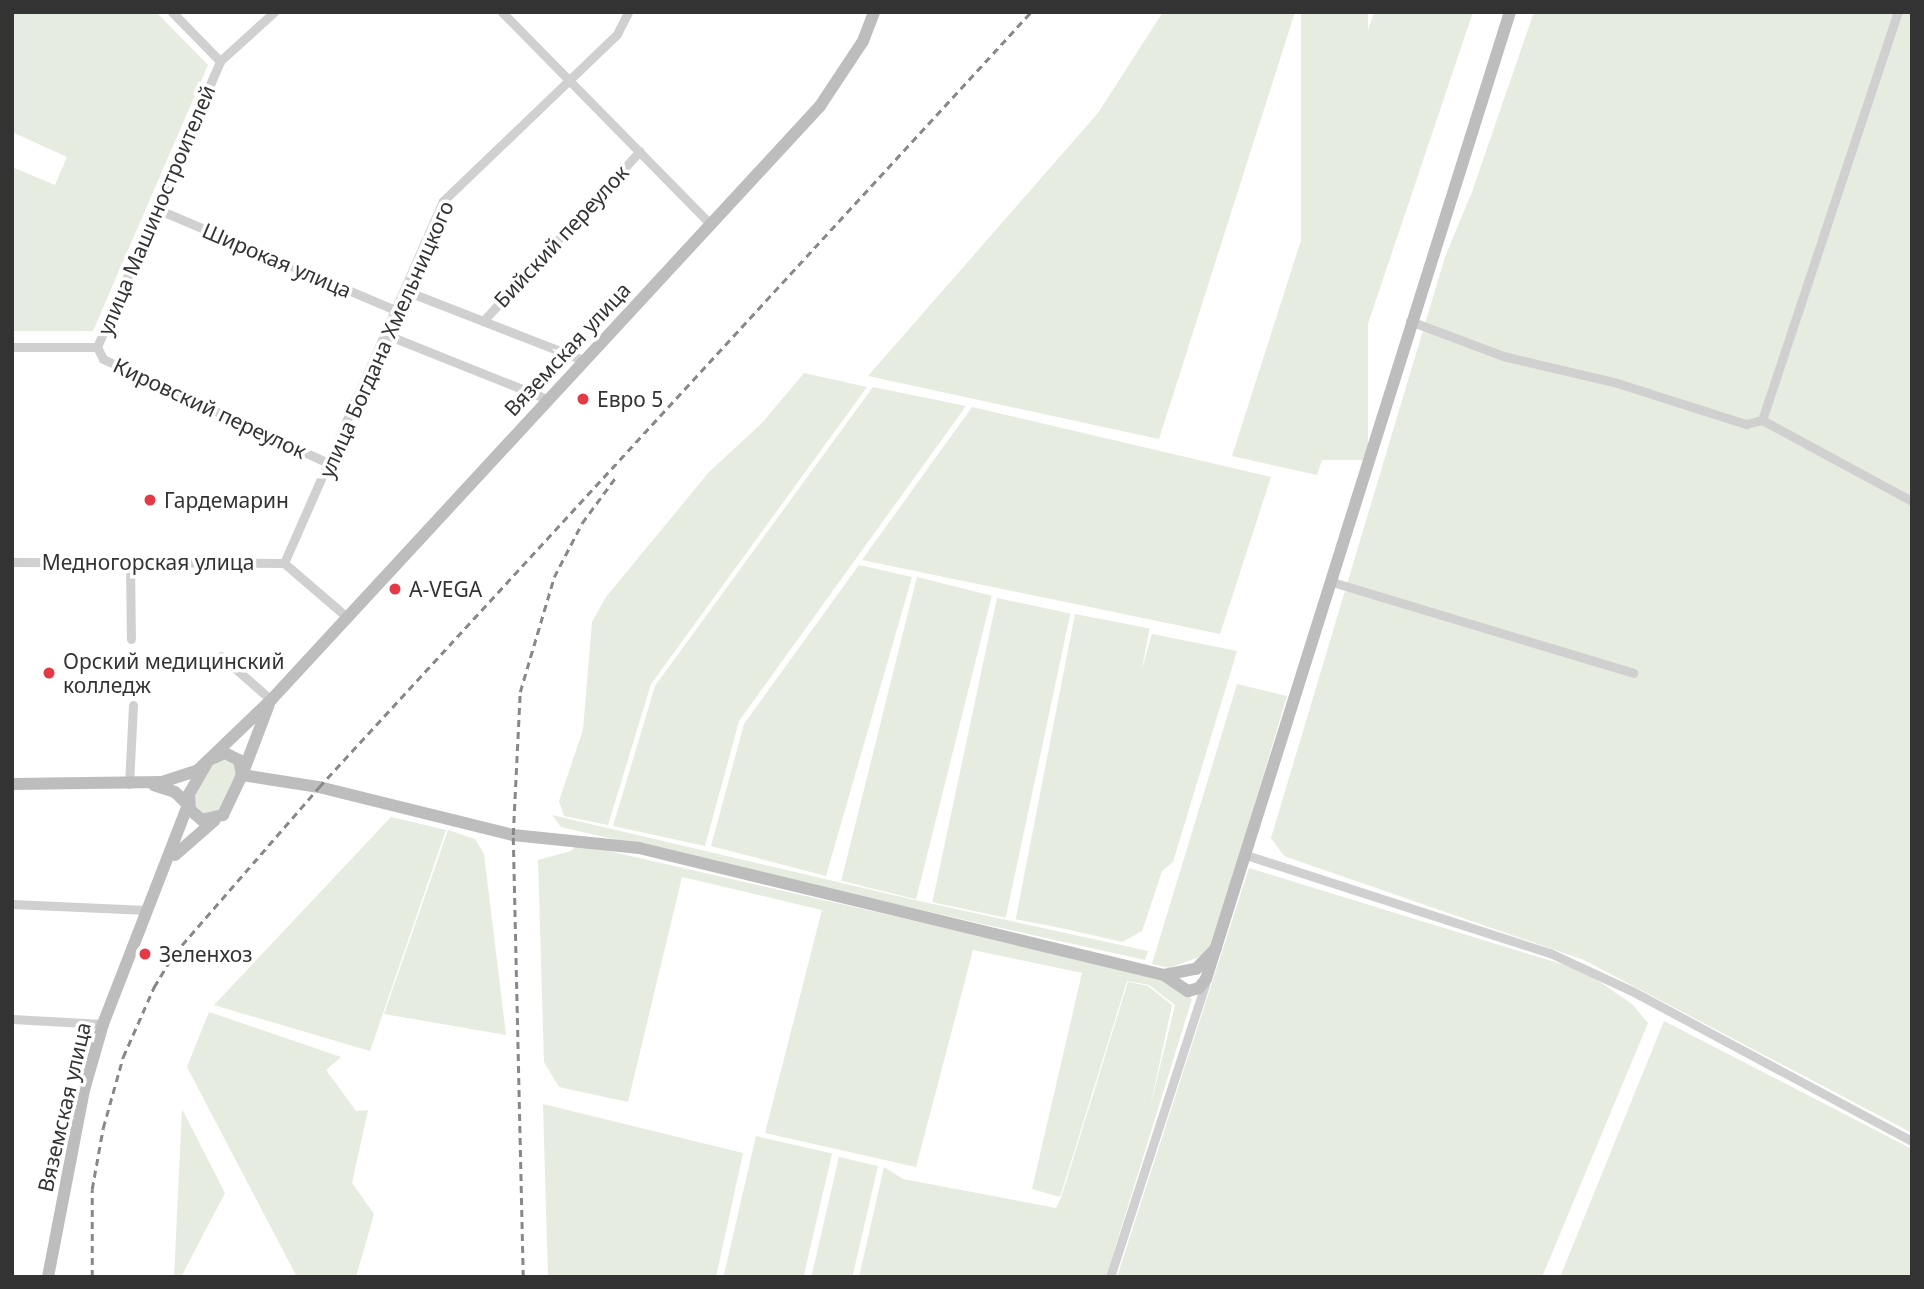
<!DOCTYPE html>
<html>
<head>
<meta charset="utf-8">
<style>
  body { margin:0 }
  #map { position:relative; width:1924px; height:1289px; overflow:hidden; background:#fff; font-family:"Noto Sans",sans-serif }
  div>[style] { position:absolute }
  .green>* { inset:0; background:#e6ecdf; transform-origin:0 0 }
  .street>* { height:9px; margin:-4.5px; padding:0 4.5px; transform-origin:4.5px; border-radius:4.5px; background:#d0d0d0 }
  .secondary>* { height:12px; margin:-6px; padding:0 6px; transform-origin:6px; border-radius:6px; background:#bdbdbd }
  .rail>* { height:2.5px; margin-top:-1.25px; transform-origin:0; background:repeating-linear-gradient(90deg,#888 0 7px,transparent 0 12px) }
  .dots>* { width:19px; height:19px; translate:-50% -50%; box-sizing:border-box; border:4px solid #fff; border-radius:50% }
  span { translate:-50% -50%; white-space:nowrap; text-align:center; line-height:1.15; -webkit-text-stroke:7px #fff; paint-order:stroke }
  .street-label { font-size:21px; color:#333 }
  .poi-label { font-size:21px; color:#333 }
  .left { translate:0 -50%; text-align:left }
  .frame { position:absolute; inset:0; border:14px solid #333; pointer-events:none }
</style>
</head>
<body>
<div id="map">
  <div class="green">
    <div style="clip-path:polygon(12px 12px,156px 12px,208px 65px,93px 331px,12px 331px,12px 167px,55px 185px,67px 157px,12px 132px)"></div>
    <div style="clip-path:polygon(1163px 12px,1295px 12px,1159px 439px,868px 376px,1098px 113px)"></div>
    <div style="left:1301px;top:12px;width:67px;height:448px"></div>
    <div style="clip-path:polygon(1374px 12px,1473px 12px,1317px 475px,1232px 456px)"></div>
    <div style="clip-path:polygon(1534px 12px,1912px 12px,1912px 1133px,1584px 960px,1284px 856px,1271px 838px,1445px 257px,1472px 192px)"></div>
    <div style="clip-path:polygon(804px 373px,867px 387px,651px 684px,608px 825px,564px 816px,559px 801px,583px 730px,592px 622px,606px 597px,709px 472px,762px 423px)"></div>
    <div style="clip-path:polygon(873px 387px,966px 406px,739px 721px,705px 846px,613px 826px,655px 686px)"></div>
    <div style="clip-path:polygon(972px 407px,1271px 477px,1220px 634px,862px 560px)"></div>
    <div style="clip-path:polygon(859px 565px,912px 577px,826px 876px,711px 846px,744px 724px)"></div>
    <div style="left:917px;top:577px;width:77px;height:313px;rotate:14deg"></div>
    <div style="left:997px;top:598px;width:75px;height:311px;rotate:12deg"></div>
    <div style="left:1075px;top:614px;width:76px;height:311px;rotate:11deg"></div>
    <div style="clip-path:polygon(1152px 634px,1237px 651px,1173px 862px,1162px 871px,1142px 931px,1122px 942px,1066px 929px)"></div>
    <div style="clip-path:polygon(1237px 684px,1287px 696px,1210px 953px,1169px 968px,1152px 964px)"></div>
    <div style="clip-path:polygon(230px 759px,238px 770px,220px 811px,204px 815px,195px 807px,194px 795px,215px 761px)"></div>
    <div style="clip-path:polygon(552px 815px,910px 899px,1148px 951px,1145px 960px,983px 924px,561px 827px)"></div>
    <div style="clip-path:polygon(391px 817px,446px 830px,370px 1051px,214px 1005px)"></div>
    <div style="clip-path:polygon(448px 830px,475px 839px,484px 854px,506px 1035px,384px 1014px)"></div>
    <div style="clip-path:polygon(578px 844px,1164px 978px,1192px 999px,1106px 1277px,859px 1277px,884px 1167px,903px 1179px,1056px 1208px,1061px 1198px,1128px 982px,1148px 986px,1172px 1005px,1150px 1108px,1175px 1005px,1149px 985px,1127px 981px,1060px 1197px,1032px 1189px,1082px 973px,973px 950px,916px 1167px,765px 1133px,822px 910px,682px 877px,628px 1102px,559px 1087px,544px 1062px,538px 860px,571px 851px)"></div>
    <div style="clip-path:polygon(1249px 868px,1584px 971px,1632px 1004px,1648px 1023px,1542px 1277px,1117px 1277px)"></div>
    <div style="clip-path:polygon(209px 1012px,341px 1057px,326px 1070px,356px 1111px,368px 1110px,352px 1183px,374px 1214px,356px 1277px,297px 1277px,187px 1067px)"></div>
    <div style="clip-path:polygon(1664px 1021px,1912px 1149px,1912px 1277px,1560px 1277px)"></div>
    <div style="clip-path:polygon(543px 1104px,743px 1153px,716px 1277px,548px 1277px)"></div>
    <div style="clip-path:polygon(182px 1109px,225px 1193px,181px 1277px,174px 1277px)"></div>
    <div style="left:756px;top:1136px;width:78px;height:144px;rotate:13deg"></div>
    <div style="left:839px;top:1157px;width:40px;height:123px;rotate:13deg"></div>
  </div>
  <div class="street">
    <div style="left:172px;top:12px;width:69px;rotate:45.6deg"></div>
    <div style="left:502px;top:12px;width:297px;rotate:45.5deg"></div>
    <div style="left:157px;top:209px;width:261px;rotate:23deg"></div>
    <div style="left:406px;top:291px;width:190px;rotate:21.3deg"></div>
    <div style="left:483px;top:321px;width:231px;rotate:-47.3deg"></div>
    <div style="left:1410px;top:321px;width:99px;rotate:20.6deg"></div>
    <div style="left:1503px;top:356px;width:114px;rotate:13.2deg"></div>
    <div style="left:1614px;top:382px;width:139px;rotate:17.7deg"></div>
    <div style="left:1746px;top:424px;width:16px;rotate:-14deg"></div>
    <div style="left:1762px;top:420px;width:170px;rotate:28.4deg"></div>
    <div style="left:387px;top:335px;width:172px;rotate:21.8deg"></div>
    <div style="left:12px;top:347px;width:85px"></div>
    <div style="left:97px;top:347px;width:311px;rotate:-66.7deg"></div>
    <div style="left:220px;top:61px;width:73px;rotate:-42.2deg"></div>
    <div style="left:97px;top:347px;width:13px;rotate:63deg"></div>
    <div style="left:103px;top:359px;width:250px;rotate:24.8deg"></div>
    <div style="left:1762px;top:420px;width:430px;rotate:-71.6deg"></div>
    <div style="left:12px;top:562px;width:272px;rotate:0.2deg"></div>
    <div style="left:130px;top:562px;width:77px;rotate:89.3deg"></div>
    <div style="left:284px;top:563px;width:395px;rotate:-66.3deg"></div>
    <div style="left:443px;top:201px;width:241px;rotate:-43.8deg"></div>
    <div style="left:617px;top:34px;width:25px;rotate:-63deg"></div>
    <div style="left:284px;top:563px;width:84px;rotate:40.7deg"></div>
    <div style="left:1329px;top:581px;width:318px;rotate:16.8deg"></div>
    <div style="left:221px;top:656px;width:67px;rotate:41.3deg"></div>
    <div style="left:129px;top:784px;width:79px;rotate:-87.1deg"></div>
    <div style="left:1246px;top:855px;width:319px;rotate:17.9deg"></div>
    <div style="left:1550px;top:953px;width:90px;rotate:24.9deg"></div>
    <div style="left:1632px;top:991px;width:318px;rotate:28.2deg"></div>
    <div style="left:12px;top:904px;width:135px;rotate:2.5deg"></div>
    <div style="left:12px;top:1019px;width:91px;rotate:3.1deg"></div>
    <div style="left:1110px;top:1277px;width:308px;rotate:-72deg"></div>
  </div>
  <div class="secondary">
    <div style="left:269px;top:704px;width:76px;rotate:110.8deg"></div>
    <div style="left:242px;top:775px;width:78px;rotate:8.9deg"></div>
    <div style="left:319px;top:787px;width:200px;rotate:13.9deg"></div>
    <div style="left:513px;top:835px;width:127px;rotate:5.9deg"></div>
    <div style="left:639px;top:848px;width:540px;rotate:13.6deg"></div>
    <div style="left:1164px;top:975px;width:33px;rotate:-11deg"></div>
    <div style="left:1196px;top:969px;width:29px;rotate:-46deg"></div>
    <div style="left:225px;top:753px;width:16px;rotate:27deg"></div>
    <div style="left:239px;top:760px;width:15px;rotate:79deg"></div>
    <div style="left:242px;top:775px;width:44px;rotate:115.4deg"></div>
    <div style="left:223px;top:815px;width:22px;rotate:167deg"></div>
    <div style="left:202px;top:820px;width:16px;rotate:-140deg"></div>
    <div style="left:190px;top:810px;width:16px;rotate:-94deg"></div>
    <div style="left:189px;top:794px;width:39px;rotate:-60deg"></div>
    <div style="left:209px;top:760px;width:17px;rotate:-24deg"></div>
    <div style="left:12px;top:784px;width:150px;rotate:-0.8deg"></div>
    <div style="left:162px;top:782px;width:38px;rotate:-18deg"></div>
    <div style="left:198px;top:770px;width:101px;rotate:-43.8deg"></div>
    <div style="left:271px;top:700px;width:809px;rotate:-47.25deg"></div>
    <div style="left:820px;top:106px;width:78px;rotate:-56.5deg"></div>
    <div style="left:863px;top:41px;width:31px;rotate:-69deg"></div>
    <div style="left:175px;top:855px;width:52px;rotate:-41.1deg"></div>
    <div style="left:1164px;top:975px;width:29px;rotate:34deg"></div>
    <div style="left:1188px;top:991px;width:11px;rotate:-15deg"></div>
    <div style="left:1199px;top:988px;width:11px;rotate:-52deg"></div>
    <div style="left:1206px;top:979px;width:1014px;rotate:-72.55deg"></div>
    <div style="left:48px;top:1277px;width:190px;rotate:-79.1deg"></div>
    <div style="left:84px;top:1090px;width:69px;rotate:-73.9deg"></div>
    <div style="left:103px;top:1024px;width:235px;rotate:-68.8deg"></div>
    <div style="left:188px;top:805px;width:18px;rotate:-135deg"></div>
    <div style="left:175px;top:792px;width:22px;rotate:-162deg"></div>
  </div>
  <div class="rail">
    <div style="left:92px;top:1277px;width:88px;rotate:-90deg"></div>
    <div style="left:92px;top:1189px;width:62px;rotate:-79.8deg"></div>
    <div style="left:103px;top:1128px;width:74px;rotate:-74.3deg"></div>
    <div style="left:123px;top:1057px;width:77px;rotate:-66.1deg"></div>
    <div style="left:154px;top:987px;width:39px;rotate:-59deg"></div>
    <div style="left:174px;top:954px;width:221px;rotate:-49deg"></div>
    <div style="left:319px;top:787px;width:1052px;rotate:-47.43deg"></div>
    <div style="left:523px;top:1277px;width:442px;rotate:-91.3deg"></div>
    <div style="left:513px;top:835px;width:143px;rotate:-87.2deg"></div>
    <div style="left:520px;top:692px;width:120px;rotate:-73.5deg"></div>
    <div style="left:554px;top:577px;width:61px;rotate:-62.6deg"></div>
    <div style="left:582px;top:523px;width:56px;rotate:-53.7deg"></div>
  </div>
  <div class="dots">
    <div style="left:583px;top:399px;background:#e63946"></div>
    <div style="left:150px;top:500px;background:#e63946"></div>
    <div style="left:395px;top:589px;background:#e63946"></div>
    <div style="left:49px;top:673px;background:#e63946"></div>
    <div style="left:145px;top:954px;background:#e63946"></div>
  </div>
  <div class="street-label">
    <span style="left:156px;top:210px;rotate:-67deg">улица Машиностроителей</span>
    <span style="left:561px;top:236px;rotate:-47deg">Бийский переулок</span>
    <span style="left:277px;top:260px;rotate:23deg">Широкая улица</span>
    <span style="left:386px;top:339px;rotate:-66deg">улица Богдана Хмельницкого</span>
    <span style="left:567px;top:349px;rotate:-47deg">Вяземская улица</span>
    <span style="left:210px;top:408px;rotate:25deg">Кировский переулок</span>
    <span style="left:148px;top:562px">Медногорская улица</span>
    <span style="left:64px;top:1107px;rotate:-77deg">Вяземская улица</span>
  </div>
  <div class="poi-label">
    <span class="left" style="left:597px;top:399px">Евро 5</span>
    <span class="left" style="left:164px;top:500px">Гардемарин</span>
    <span class="left" style="left:409px;top:589px">A-VEGA</span>
    <span class="left" style="left:63px;top:673px">Орский медицинский<br>колледж</span>
    <span class="left" style="left:159px;top:954px">Зеленхоз</span>
  </div>
  <div class="frame"></div>
</div>
</body>
</html>
